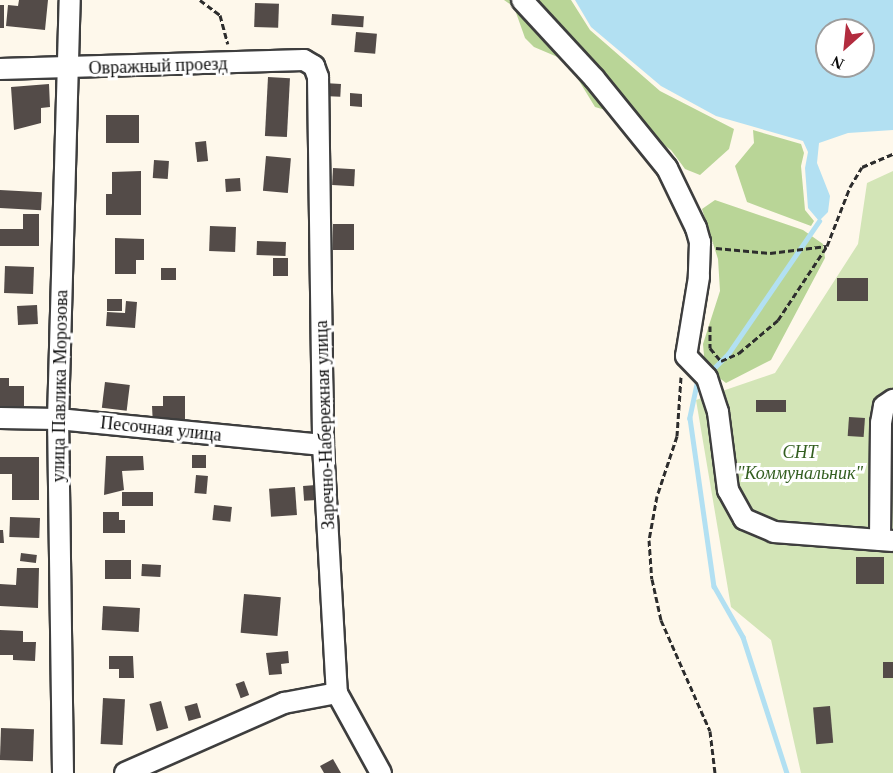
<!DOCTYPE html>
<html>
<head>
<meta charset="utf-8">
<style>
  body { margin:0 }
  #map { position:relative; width:893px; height:773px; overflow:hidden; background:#fef8eb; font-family:Georgia,serif }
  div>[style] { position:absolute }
  .green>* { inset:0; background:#d3e5b7 }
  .forest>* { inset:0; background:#b9d597 }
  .water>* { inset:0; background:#b2e0f2 }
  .stream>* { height:4.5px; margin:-2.25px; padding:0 2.25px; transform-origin:2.25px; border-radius:2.25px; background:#b2e0f2 }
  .building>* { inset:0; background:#534b48; transform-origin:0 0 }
  .path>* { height:3px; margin-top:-1.5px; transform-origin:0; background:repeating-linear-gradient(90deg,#2d2d2d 0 6px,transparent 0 9px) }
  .roads { filter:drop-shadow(2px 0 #3e3e3e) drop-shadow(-2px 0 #3e3e3e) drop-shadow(0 2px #3e3e3e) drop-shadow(0 -2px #3e3e3e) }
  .minor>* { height:20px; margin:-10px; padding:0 10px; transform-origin:10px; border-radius:10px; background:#fff }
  span { translate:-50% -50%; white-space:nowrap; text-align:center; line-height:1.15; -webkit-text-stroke:6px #fff; paint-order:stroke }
  .street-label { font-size:18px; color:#0b0b0b }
  .park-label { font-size:18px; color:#335e20; font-style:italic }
  .north { position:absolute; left:815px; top:18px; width:60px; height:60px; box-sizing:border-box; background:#fff; border:2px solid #9d9d9d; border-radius:50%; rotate:207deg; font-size:16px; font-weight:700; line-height:24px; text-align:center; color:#0b0b0b }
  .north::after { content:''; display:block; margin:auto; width:21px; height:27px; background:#b22c3f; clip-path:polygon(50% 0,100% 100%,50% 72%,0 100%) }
</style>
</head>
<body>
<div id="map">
  <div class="green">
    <div style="clip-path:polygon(893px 171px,893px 773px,801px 773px,771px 640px,731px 607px,696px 400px,775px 373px,858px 244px,867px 183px)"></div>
  </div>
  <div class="forest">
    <div style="clip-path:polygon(504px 0,571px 0,590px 30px,660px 91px,734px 129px,729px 149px,700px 175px,685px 169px,671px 150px,619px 114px,595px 107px,567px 61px,534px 47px,525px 38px,514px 7px)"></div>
    <div style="clip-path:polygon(753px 130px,801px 144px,804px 153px,801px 166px,805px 210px,814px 221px,811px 226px,747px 202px,735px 166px,754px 143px)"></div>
    <div style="clip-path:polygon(715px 200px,803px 230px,823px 244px,825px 258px,771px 360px,726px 383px,705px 367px,703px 344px,720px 291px,718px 259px,702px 209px)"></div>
  </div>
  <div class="water">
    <div style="clip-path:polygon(evenodd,575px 0,893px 0,893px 130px,848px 133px,819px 143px,817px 163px,830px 196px,828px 212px,819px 221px,808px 208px,805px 168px,808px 152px,803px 141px,716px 116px,661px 86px,591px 27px,575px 0,827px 30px,863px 30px,863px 66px,827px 66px,827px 30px)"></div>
  </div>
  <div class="stream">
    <div style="left:715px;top:367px;width:18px;rotate:-45deg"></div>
    <div style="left:728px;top:354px;width:161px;rotate:-55.6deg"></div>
    <div style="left:697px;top:384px;width:35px;rotate:102deg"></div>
    <div style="left:690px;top:418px;width:170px;rotate:81.9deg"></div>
    <div style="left:714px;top:586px;width:59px;rotate:60.4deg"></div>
    <div style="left:743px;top:637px;width:143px;rotate:72.1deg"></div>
  </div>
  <div class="building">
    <div style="clip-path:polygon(19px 0,48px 0,45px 30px,6px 26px,8px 5px,18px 6px)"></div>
    <div style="left:255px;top:3px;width:24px;height:24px;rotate:2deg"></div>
    <div style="left:0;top:5px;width:4px;height:23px"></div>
    <div style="left:332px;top:14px;width:32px;height:11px;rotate:4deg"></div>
    <div style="left:356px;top:32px;width:21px;height:20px;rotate:5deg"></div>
    <div style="left:268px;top:77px;width:22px;height:59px;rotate:3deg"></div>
    <div style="left:324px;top:83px;width:17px;height:13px;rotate:3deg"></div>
    <div style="clip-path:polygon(49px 84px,50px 107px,41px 108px,41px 123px,14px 130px,11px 87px)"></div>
    <div style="clip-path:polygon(350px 93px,362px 94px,362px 107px,350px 106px)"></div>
    <div style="left:106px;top:115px;width:33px;height:28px"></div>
    <div style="left:206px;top:141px;width:20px;height:11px;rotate:84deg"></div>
    <div style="left:266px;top:156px;width:25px;height:35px;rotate:5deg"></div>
    <div style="left:154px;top:160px;width:15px;height:18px;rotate:4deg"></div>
    <div style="left:333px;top:168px;width:22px;height:17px;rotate:3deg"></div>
    <div style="clip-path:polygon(141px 171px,141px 215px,106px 215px,106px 194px,112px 194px,112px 172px)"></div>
    <div style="left:240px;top:178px;width:13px;height:15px;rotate:86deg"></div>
    <div style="left:0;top:190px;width:42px;height:18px;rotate:3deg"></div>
    <div style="clip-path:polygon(23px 214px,39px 214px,39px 246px,0 246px,0 229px,23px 229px)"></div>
    <div style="left:333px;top:224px;width:21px;height:26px"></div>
    <div style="left:210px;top:226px;width:26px;height:25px;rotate:2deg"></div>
    <div style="clip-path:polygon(115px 238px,144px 239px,144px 260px,136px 260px,136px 274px,115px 274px)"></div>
    <div style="left:257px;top:241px;width:29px;height:14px;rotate:2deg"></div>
    <div style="left:273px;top:258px;width:15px;height:18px"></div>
    <div style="left:5px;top:266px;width:29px;height:27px;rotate:2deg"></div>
    <div style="left:161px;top:268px;width:15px;height:12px"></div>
    <div style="left:837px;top:278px;width:31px;height:23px"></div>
    <div style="left:107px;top:299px;width:15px;height:12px"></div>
    <div style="clip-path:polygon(126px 301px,137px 302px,135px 328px,106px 326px,107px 312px,125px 313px)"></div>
    <div style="left:37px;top:305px;width:19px;height:20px;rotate:87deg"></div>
    <div style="clip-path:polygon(0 378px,9px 378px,9px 386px,24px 386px,24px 406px,0 406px)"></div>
    <div style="left:105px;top:382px;width:25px;height:26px;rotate:7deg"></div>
    <div style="clip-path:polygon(163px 396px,185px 396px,185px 426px,153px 426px,152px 406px,163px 406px)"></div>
    <div style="left:786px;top:400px;width:12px;height:30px;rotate:90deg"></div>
    <div style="left:849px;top:417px;width:16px;height:19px;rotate:4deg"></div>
    <div style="left:192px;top:455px;width:14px;height:13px"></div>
    <div style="clip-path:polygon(106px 456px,143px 456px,144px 470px,122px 471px,124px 490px,104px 495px)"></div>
    <div style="clip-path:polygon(0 457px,39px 457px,39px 500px,12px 500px,12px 474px,0 474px)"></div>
    <div style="left:196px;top:475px;width:12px;height:18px;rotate:5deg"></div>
    <div style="left:316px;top:485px;width:15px;height:13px;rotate:86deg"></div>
    <div style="left:295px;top:487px;width:28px;height:26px;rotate:86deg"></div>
    <div style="left:122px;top:492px;width:31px;height:14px"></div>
    <div style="left:214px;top:505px;width:18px;height:15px;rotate:6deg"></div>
    <div style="clip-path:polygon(103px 512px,119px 512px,119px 520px,125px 520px,125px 533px,103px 533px)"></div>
    <div style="left:10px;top:517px;width:30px;height:20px;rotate:2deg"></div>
    <div style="clip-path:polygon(0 530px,3px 530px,4px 543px,0 543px)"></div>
    <div style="left:21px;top:553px;width:16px;height:8px;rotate:7deg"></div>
    <div style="left:884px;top:557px;width:27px;height:28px;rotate:90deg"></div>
    <div style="left:131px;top:560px;width:19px;height:26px;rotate:90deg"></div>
    <div style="left:142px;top:564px;width:19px;height:12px;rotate:3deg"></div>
    <div style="clip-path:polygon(17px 568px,39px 568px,38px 608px,0 606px,0 584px,16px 585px)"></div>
    <div style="left:244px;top:594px;width:37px;height:39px;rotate:5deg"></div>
    <div style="left:103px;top:606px;width:37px;height:24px;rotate:3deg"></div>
    <div style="clip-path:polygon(0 630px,23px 631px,23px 642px,36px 642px,35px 661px,13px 660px,13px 655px,0 655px)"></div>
    <div style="clip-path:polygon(288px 651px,289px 663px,281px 664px,282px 674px,269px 675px,266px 653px)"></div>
    <div style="clip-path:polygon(109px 656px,133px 656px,134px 678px,119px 678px,119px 669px,109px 669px)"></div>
    <div style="left:883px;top:662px;width:10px;height:16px"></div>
    <div style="left:244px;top:681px;width:15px;height:9px;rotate:70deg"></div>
    <div style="left:103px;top:698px;width:22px;height:46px;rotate:3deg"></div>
    <div style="left:161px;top:701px;width:28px;height:12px;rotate:75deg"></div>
    <div style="left:197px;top:703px;width:15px;height:13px;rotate:74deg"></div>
    <div style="left:830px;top:706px;width:37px;height:17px;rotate:85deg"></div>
    <div style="left:1px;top:728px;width:33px;height:32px;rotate:2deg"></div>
    <div style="clip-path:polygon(333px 759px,341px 773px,324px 773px,320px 766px)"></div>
  </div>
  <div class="path">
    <div style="left:200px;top:0;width:25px;rotate:37deg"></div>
    <div style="left:220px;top:15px;width:30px;rotate:75deg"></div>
    <div style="left:716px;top:248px;width:54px;rotate:5.3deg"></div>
    <div style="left:770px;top:253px;width:57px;rotate:-7deg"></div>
    <div style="left:827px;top:246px;width:63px;rotate:-68.7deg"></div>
    <div style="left:850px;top:187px;width:23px;rotate:-59deg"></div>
    <div style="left:862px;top:167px;width:34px;rotate:-23deg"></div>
    <div style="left:710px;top:326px;width:22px;rotate:90deg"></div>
    <div style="left:710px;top:348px;width:17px;rotate:50deg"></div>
    <div style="left:721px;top:361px;width:20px;rotate:-24deg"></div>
    <div style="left:739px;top:353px;width:51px;rotate:-40.2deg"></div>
    <div style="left:778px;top:320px;width:89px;rotate:-56.5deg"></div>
    <div style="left:681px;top:377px;width:59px;rotate:93.9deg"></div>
    <div style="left:677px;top:436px;width:63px;rotate:108.4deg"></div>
    <div style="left:657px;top:496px;width:45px;rotate:100.3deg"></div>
    <div style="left:649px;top:540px;width:39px;rotate:86deg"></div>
    <div style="left:652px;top:579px;width:42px;rotate:77.6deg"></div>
    <div style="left:661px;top:620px;width:121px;rotate:66.2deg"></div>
    <div style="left:710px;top:731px;width:42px;rotate:83.2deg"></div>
  </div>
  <div class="roads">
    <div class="minor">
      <div style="left:522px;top:0;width:106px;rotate:47.3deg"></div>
      <div style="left:594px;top:78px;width:116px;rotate:51deg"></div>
      <div style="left:667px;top:168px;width:67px;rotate:64.2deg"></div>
      <div style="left:696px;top:228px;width:15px;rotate:74deg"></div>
      <div style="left:700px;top:242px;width:35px;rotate:92deg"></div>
      <div style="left:699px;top:277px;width:80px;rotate:99.3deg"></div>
      <div style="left:686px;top:356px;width:30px;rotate:46deg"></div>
      <div style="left:707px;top:378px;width:36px;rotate:72deg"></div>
      <div style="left:718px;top:412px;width:79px;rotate:82.7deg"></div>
      <div style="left:728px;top:490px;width:33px;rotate:61deg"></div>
      <div style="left:744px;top:519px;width:33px;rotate:23deg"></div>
      <div style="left:774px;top:532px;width:119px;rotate:4.3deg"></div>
      <div style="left:0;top:69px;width:304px;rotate:-1.7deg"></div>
      <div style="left:304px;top:60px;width:12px;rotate:31deg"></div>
      <div style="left:314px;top:66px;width:12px;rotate:70deg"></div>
      <div style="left:318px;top:77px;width:368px;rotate:89.2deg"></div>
      <div style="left:323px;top:445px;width:248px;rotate:86.8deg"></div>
      <div style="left:337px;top:693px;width:91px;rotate:61.2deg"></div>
      <div style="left:0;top:418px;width:58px;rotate:1deg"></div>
      <div style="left:58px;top:419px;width:266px;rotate:5.6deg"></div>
      <div style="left:880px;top:540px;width:117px;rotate:-89.5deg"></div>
      <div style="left:881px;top:423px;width:17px;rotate:-80deg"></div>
      <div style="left:884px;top:406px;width:11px;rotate:-34deg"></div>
      <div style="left:63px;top:773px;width:354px;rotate:-90.8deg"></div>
      <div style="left:58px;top:419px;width:419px;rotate:-88.4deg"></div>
      <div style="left:125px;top:773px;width:174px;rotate:-23.8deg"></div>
      <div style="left:284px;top:703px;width:54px;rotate:-10.7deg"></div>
    </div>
  </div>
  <div class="street-label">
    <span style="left:158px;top:66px;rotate:-2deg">Овражный проезд</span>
    <span style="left:60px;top:386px;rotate:-89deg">улица Павлика Морозова</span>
    <span style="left:325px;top:425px;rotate:-92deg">Заречно-Набережная улица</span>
    <span style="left:161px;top:429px;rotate:6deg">Песочная улица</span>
  </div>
  <div class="park-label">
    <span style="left:800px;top:463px">СНТ<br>"Коммунальник"</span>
  </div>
  <div class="north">N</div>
</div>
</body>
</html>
